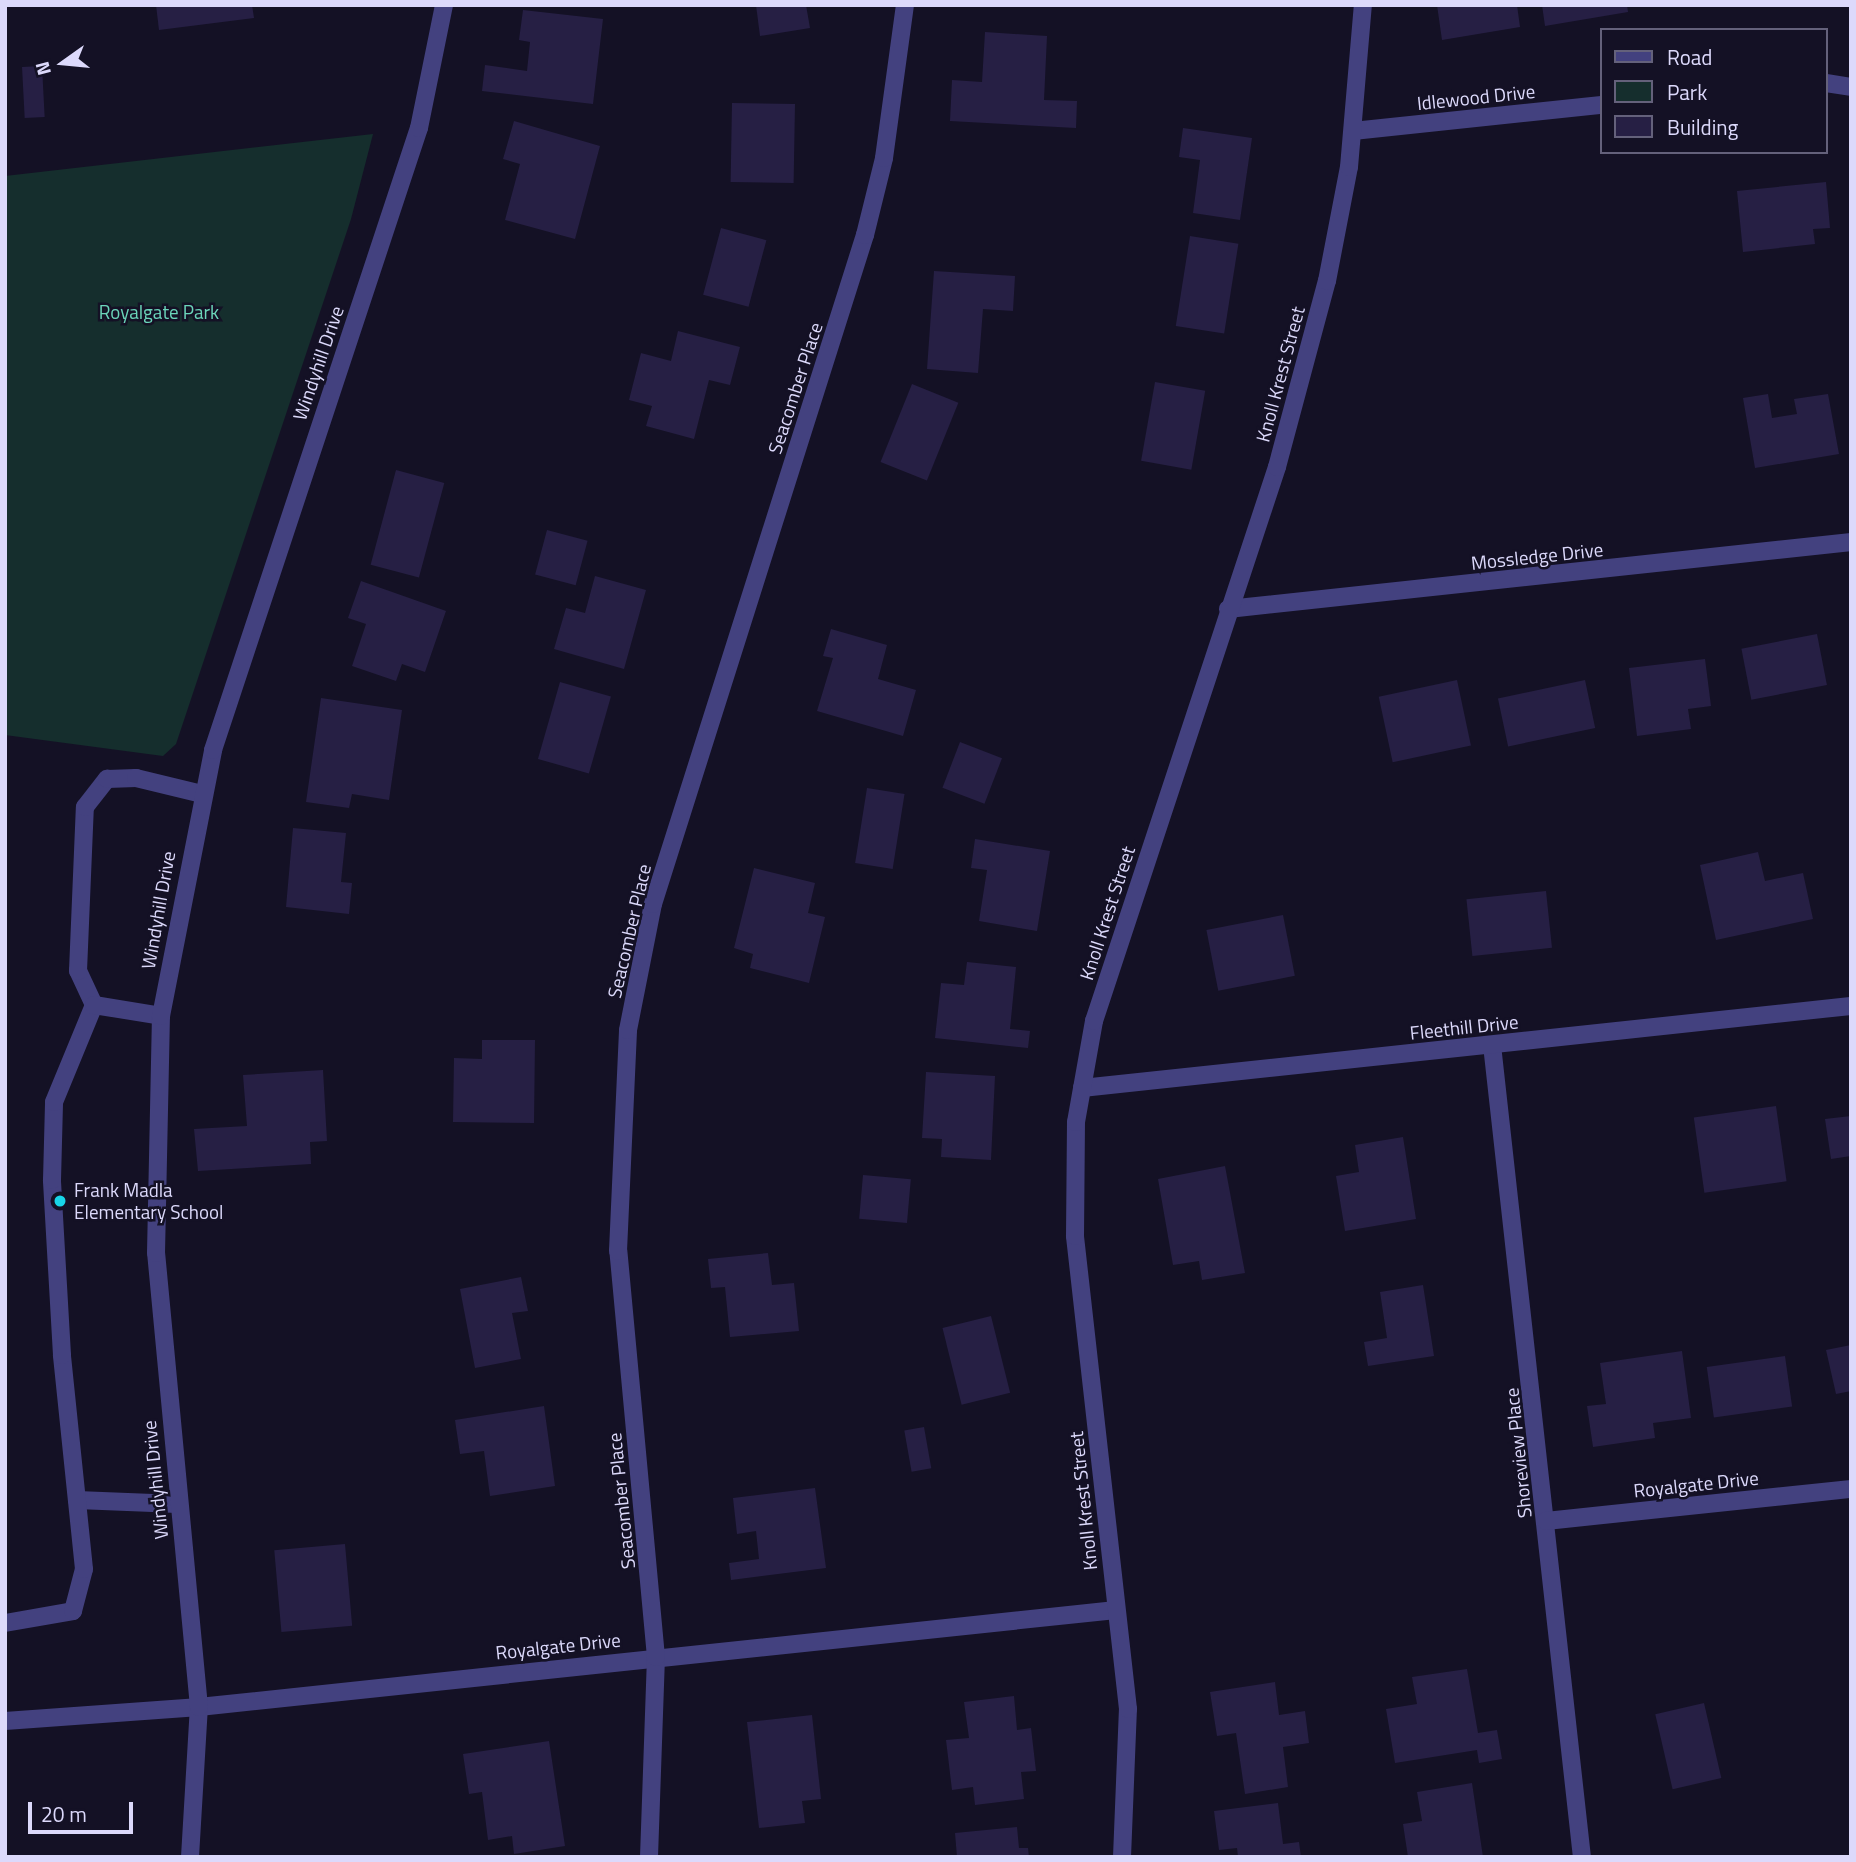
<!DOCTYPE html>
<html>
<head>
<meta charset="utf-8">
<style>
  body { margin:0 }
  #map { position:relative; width:1856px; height:1862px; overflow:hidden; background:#141125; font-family:"Titillium Web",sans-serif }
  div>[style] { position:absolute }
  .green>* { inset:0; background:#152e2d }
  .building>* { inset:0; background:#261f44; transform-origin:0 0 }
  .service>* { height:18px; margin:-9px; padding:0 9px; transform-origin:9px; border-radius:9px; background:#43417f }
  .minor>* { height:18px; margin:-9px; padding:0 9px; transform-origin:9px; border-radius:9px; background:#43417f }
  .dots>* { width:19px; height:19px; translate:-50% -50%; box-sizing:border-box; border:4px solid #141125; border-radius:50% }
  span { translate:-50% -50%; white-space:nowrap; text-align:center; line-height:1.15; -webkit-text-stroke:5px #141125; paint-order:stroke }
  .street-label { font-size:19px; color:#dcd9fb }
  .park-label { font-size:19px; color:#6bd5ba }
  .poi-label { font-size:19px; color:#dcd9fb }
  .left { translate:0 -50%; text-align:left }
  .frame { position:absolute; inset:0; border:7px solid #dcd9fb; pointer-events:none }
  .legend { position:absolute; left:1600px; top:28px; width:228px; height:126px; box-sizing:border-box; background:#141125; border:2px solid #64617b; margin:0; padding:9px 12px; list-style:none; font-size:21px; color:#dcd9fb }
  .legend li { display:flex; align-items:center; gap:14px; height:35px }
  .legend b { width:35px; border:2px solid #64617b }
  .north { position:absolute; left:28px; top:28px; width:70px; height:70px; -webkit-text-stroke:5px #141125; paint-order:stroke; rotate:255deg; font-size:19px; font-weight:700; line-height:28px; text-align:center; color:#dcd9fb }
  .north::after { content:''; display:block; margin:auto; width:24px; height:32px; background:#dcd9fb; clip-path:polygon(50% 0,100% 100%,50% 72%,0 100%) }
  .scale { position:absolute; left:28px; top:1802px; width:105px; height:32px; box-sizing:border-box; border:4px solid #dcd9fb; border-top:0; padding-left:9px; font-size:21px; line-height:24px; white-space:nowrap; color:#dcd9fb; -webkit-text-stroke:5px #141125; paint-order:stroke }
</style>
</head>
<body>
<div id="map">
  <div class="green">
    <div style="clip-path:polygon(373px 134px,351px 219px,176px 744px,163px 756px,5px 735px,5px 176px)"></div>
  </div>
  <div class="building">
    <div style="clip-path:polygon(156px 5px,252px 5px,254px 18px,159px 30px)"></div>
    <div style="clip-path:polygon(756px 5px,806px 5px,810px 28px,760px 36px)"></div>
    <div style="clip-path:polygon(1437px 5px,1517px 5px,1520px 27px,1442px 40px)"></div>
    <div style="clip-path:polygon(1542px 5px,1627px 5px,1628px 12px,1545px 26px)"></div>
    <div style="clip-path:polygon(523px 10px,603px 19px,593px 104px,482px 91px,485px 65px,527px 71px,530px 42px,519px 40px)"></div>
    <div style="clip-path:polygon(985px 32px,1047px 36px,1044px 100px,1077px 101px,1076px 128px,950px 121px,952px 80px,982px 82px)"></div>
    <div style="left:42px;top:66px;width:51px;height:20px;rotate:87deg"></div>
    <div style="left:732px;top:103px;width:63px;height:79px;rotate:1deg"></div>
    <div style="clip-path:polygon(514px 121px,600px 146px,575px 239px,505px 220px,520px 164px,503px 159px)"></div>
    <div style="clip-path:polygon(1183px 128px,1252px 138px,1240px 220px,1193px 213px,1200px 160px,1179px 157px)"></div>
    <div style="clip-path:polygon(1826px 182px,1830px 228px,1813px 229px,1815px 244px,1743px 252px,1737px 191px)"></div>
    <div style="left:721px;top:228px;width:47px;height:69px;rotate:15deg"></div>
    <div style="left:1190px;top:236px;width:49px;height:91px;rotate:9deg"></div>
    <div style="clip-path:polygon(934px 271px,1015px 276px,1013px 311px,983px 309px,978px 373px,927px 369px)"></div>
    <div style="clip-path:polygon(678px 331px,740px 347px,730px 385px,709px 380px,694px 439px,646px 426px,652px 406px,629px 400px,641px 353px,671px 361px)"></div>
    <div style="left:1155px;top:382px;width:51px;height:80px;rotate:10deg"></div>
    <div style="left:912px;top:384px;width:50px;height:84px;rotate:22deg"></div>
    <div style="clip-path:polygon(1768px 394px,1772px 418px,1797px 414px,1794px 399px,1828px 394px,1839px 454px,1755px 468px,1743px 398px)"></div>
    <div style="left:396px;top:470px;width:50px;height:98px;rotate:15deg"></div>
    <div style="left:547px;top:530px;width:42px;height:46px;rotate:15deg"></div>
    <div style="clip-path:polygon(595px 576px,646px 590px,624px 669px,554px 649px,566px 608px,585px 613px)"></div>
    <div style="clip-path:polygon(361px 581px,446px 611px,425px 672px,402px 664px,396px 681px,352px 666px,366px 624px,348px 618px)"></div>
    <div style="clip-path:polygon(831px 629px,887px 645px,878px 679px,916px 690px,903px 736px,817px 711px,833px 658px,823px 656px)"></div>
    <div style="left:1817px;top:634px;width:52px;height:77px;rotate:79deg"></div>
    <div style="clip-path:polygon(1705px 659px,1711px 706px,1688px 709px,1691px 729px,1637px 736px,1629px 668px)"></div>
    <div style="left:1457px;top:680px;width:67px;height:80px;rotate:78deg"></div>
    <div style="left:1585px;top:680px;width:49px;height:89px;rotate:78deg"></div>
    <div style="left:560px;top:682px;width:53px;height:80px;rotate:16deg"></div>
    <div style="clip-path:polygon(321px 698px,402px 710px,389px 800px,352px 794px,349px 808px,306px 802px)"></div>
    <div style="left:960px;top:742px;width:45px;height:49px;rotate:21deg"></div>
    <div style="left:867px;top:788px;width:38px;height:76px;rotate:9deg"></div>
    <div style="clip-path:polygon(293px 828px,346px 833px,341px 882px,352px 883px,349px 914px,286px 907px)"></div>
    <div style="clip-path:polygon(975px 839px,1050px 851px,1037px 931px,979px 921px,987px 870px,971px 868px)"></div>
    <div style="clip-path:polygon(1758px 852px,1765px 881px,1803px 873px,1813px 919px,1716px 940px,1700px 865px)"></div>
    <div style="clip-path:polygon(754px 868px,815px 883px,808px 913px,825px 917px,809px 983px,750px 968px,753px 954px,734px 948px)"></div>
    <div style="left:1546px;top:891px;width:57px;height:80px;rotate:84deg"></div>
    <div style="left:1283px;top:915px;width:62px;height:78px;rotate:79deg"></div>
    <div style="clip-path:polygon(967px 962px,1016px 967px,1010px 1029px,1030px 1031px,1028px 1048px,935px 1038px,941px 983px,964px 985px)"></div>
    <div style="clip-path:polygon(482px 1040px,535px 1040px,534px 1123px,453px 1122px,454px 1058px,482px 1059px)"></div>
    <div style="clip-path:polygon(323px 1070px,327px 1141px,310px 1142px,311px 1164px,198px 1171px,194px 1129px,247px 1126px,243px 1075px)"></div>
    <div style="clip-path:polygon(926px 1072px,995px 1076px,991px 1160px,941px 1157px,942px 1139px,922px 1138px)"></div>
    <div style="left:1776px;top:1106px;width:76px;height:83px;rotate:82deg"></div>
    <div style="clip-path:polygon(1851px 1116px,1851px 1156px,1831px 1159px,1825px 1119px)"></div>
    <div style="clip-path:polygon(1403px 1137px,1416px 1219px,1345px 1231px,1336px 1176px,1359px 1172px,1355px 1145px)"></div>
    <div style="clip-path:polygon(1225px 1166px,1245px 1273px,1202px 1280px,1199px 1261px,1173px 1265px,1158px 1179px)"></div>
    <div style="left:863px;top:1175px;width:48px;height:44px;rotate:5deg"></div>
    <div style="clip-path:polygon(768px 1253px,772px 1285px,794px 1283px,799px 1331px,730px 1337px,725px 1287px,711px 1288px,708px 1259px)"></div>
    <div style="clip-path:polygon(521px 1277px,528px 1311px,512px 1313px,521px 1359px,475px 1368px,460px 1289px)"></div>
    <div style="clip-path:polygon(1423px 1285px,1434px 1356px,1368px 1366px,1364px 1342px,1387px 1338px,1380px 1292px)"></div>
    <div style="left:991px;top:1316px;width:79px;height:50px;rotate:76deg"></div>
    <div style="clip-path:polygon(1851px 1345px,1851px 1391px,1836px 1394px,1826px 1350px)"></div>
    <div style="clip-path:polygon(1682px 1351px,1691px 1418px,1653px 1423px,1655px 1438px,1593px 1447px,1587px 1406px,1606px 1404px,1600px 1363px)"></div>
    <div style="left:1785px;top:1356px;width:51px;height:79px;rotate:82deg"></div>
    <div style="clip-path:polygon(544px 1406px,555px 1486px,490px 1496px,484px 1451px,460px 1454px,455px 1420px)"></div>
    <div style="left:924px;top:1427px;width:42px;height:20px;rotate:80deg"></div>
    <div style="clip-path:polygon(815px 1488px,826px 1568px,731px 1580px,729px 1563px,759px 1559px,756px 1531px,737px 1534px,733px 1498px)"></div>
    <div style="left:345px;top:1544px;width:82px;height:71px;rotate:85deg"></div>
    <div style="clip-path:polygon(1467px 1669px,1478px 1733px,1497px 1730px,1502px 1759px,1479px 1763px,1477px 1750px,1395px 1763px,1386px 1709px,1417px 1704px,1412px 1677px)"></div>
    <div style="clip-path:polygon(1275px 1682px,1279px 1715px,1305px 1711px,1309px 1743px,1283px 1747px,1288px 1787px,1245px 1794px,1236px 1733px,1217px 1736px,1210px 1692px)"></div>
    <div style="clip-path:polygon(1014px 1696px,1017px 1730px,1031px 1728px,1036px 1771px,1021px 1772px,1024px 1799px,975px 1805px,973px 1787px,952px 1790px,946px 1740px,969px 1738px,964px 1702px)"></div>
    <div style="left:1704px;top:1703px;width:77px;height:50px;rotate:77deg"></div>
    <div style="clip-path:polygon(812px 1715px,821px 1799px,802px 1801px,805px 1823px,759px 1828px,747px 1722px)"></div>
    <div style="clip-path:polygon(549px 1741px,565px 1846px,514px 1854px,512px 1836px,488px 1840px,482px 1792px,469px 1794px,463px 1754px)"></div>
    <div style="clip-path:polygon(1472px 1783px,1483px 1857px,1408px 1857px,1403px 1824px,1422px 1821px,1417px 1792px)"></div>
    <div style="clip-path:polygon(1278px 1803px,1283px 1844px,1299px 1842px,1301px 1857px,1238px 1857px,1237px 1848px,1219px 1850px,1214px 1811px)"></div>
    <div style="clip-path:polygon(1017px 1827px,1019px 1848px,1028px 1848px,1029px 1857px,957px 1857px,955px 1833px)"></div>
  </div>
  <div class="service">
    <div style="left:94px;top:1005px;width:38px;rotate:-115deg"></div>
    <div style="left:78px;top:971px;width:164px;rotate:-87.6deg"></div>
    <div style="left:85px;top:807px;width:36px;rotate:-52deg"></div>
    <div style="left:107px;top:779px;width:29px;rotate:-2deg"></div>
    <div style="left:136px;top:778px;width:68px;rotate:13.6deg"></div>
    <div style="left:77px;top:1500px;width:101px;rotate:2.3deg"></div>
    <div style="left:5px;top:1623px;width:69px;rotate:-10deg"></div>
    <div style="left:73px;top:1611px;width:43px;rotate:-75.3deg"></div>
    <div style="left:84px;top:1569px;width:215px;rotate:-95.9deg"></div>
    <div style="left:62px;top:1355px;width:175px;rotate:-93.3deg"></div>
    <div style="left:52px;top:1180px;width:78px;rotate:-88.5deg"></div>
    <div style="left:54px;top:1102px;width:105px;rotate:-67.6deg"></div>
    <div style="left:94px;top:1005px;width:68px;rotate:9.3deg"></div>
  </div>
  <div class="minor">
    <div style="left:1826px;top:83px;width:25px;rotate:9deg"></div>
    <div style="left:1353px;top:131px;width:250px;rotate:-6deg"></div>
    <div style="left:1228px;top:609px;width:627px;rotate:-6.14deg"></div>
    <div style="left:1492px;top:1045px;width:817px;rotate:83.68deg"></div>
    <div style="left:1082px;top:1088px;width:773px;rotate:-6.09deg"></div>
    <div style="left:1546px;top:1521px;width:307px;rotate:-6deg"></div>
    <div style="left:5px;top:1721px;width:195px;rotate:-4.1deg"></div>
    <div style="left:199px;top:1707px;width:922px;rotate:-6.04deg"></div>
    <div style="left:190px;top:1857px;width:150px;rotate:-86.6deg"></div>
    <div style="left:199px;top:1707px;width:456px;rotate:-95.4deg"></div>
    <div style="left:156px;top:1253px;width:237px;rotate:-88.8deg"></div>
    <div style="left:161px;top:1016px;width:271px;rotate:-78.9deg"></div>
    <div style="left:213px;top:750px;width:655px;rotate:-71.68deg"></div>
    <div style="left:419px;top:128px;width:126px;rotate:-78.5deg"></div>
    <div style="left:649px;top:1857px;width:200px;rotate:-88deg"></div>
    <div style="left:656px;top:1657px;width:408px;rotate:-95.3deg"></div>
    <div style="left:618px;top:1251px;width:221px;rotate:-87.4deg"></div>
    <div style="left:628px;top:1030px;width:128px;rotate:-78.8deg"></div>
    <div style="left:653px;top:904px;width:702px;rotate:-72.42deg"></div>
    <div style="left:865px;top:235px;width:79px;rotate:-76.1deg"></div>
    <div style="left:884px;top:158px;width:154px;rotate:-82.2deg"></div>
    <div style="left:1122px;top:1857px;width:148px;rotate:-87.7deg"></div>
    <div style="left:1128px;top:1709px;width:476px;rotate:-96.4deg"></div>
    <div style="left:1075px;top:1236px;width:114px;rotate:-89.5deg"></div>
    <div style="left:1076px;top:1122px;width:103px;rotate:-79.9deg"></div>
    <div style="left:1094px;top:1021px;width:583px;rotate:-71.72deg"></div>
    <div style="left:1277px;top:467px;width:193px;rotate:-75deg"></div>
    <div style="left:1327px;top:281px;width:116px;rotate:-79.1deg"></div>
    <div style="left:1349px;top:167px;width:163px;rotate:-85.1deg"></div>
  </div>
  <div class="dots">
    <div style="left:60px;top:1201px;background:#18d5e8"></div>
  </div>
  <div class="street-label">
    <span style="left:1476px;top:97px;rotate:-6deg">Idlewood Drive</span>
    <span style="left:318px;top:363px;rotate:-71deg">Windyhill Drive</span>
    <span style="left:1280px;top:374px;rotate:-75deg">Knoll Krest Street</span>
    <span style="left:795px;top:388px;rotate:-72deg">Seacomber Place</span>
    <span style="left:1537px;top:556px;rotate:-6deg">Mossledge Drive</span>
    <span style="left:158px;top:910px;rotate:-80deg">Windyhill Drive</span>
    <span style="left:1107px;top:913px;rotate:-72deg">Knoll Krest Street</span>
    <span style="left:629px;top:931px;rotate:-77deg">Seacomber Place</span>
    <span style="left:1464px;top:1027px;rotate:-6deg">Fleethill Drive</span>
    <span style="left:1518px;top:1453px;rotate:-96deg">Shoreview Place</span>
    <span style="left:155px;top:1480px;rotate:-96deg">Windyhill Drive</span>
    <span style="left:1696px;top:1484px;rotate:-6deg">Royalgate Drive</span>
    <span style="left:621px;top:1501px;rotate:-96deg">Seacomber Place</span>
    <span style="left:1083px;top:1501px;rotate:-96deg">Knoll Krest Street</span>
    <span style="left:558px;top:1646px;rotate:-6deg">Royalgate Drive</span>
  </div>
  <div class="park-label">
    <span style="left:159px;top:312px">Royalgate Park</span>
  </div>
  <div class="poi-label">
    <span class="left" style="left:74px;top:1201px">Frank Madla<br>Elementary School</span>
  </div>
  <div class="frame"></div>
  <ul class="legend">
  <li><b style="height:9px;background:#43417f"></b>Road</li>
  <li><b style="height:19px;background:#152e2d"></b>Park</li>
  <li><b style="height:19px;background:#261f44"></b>Building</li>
  </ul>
  <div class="north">N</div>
  <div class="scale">20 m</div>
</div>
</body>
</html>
